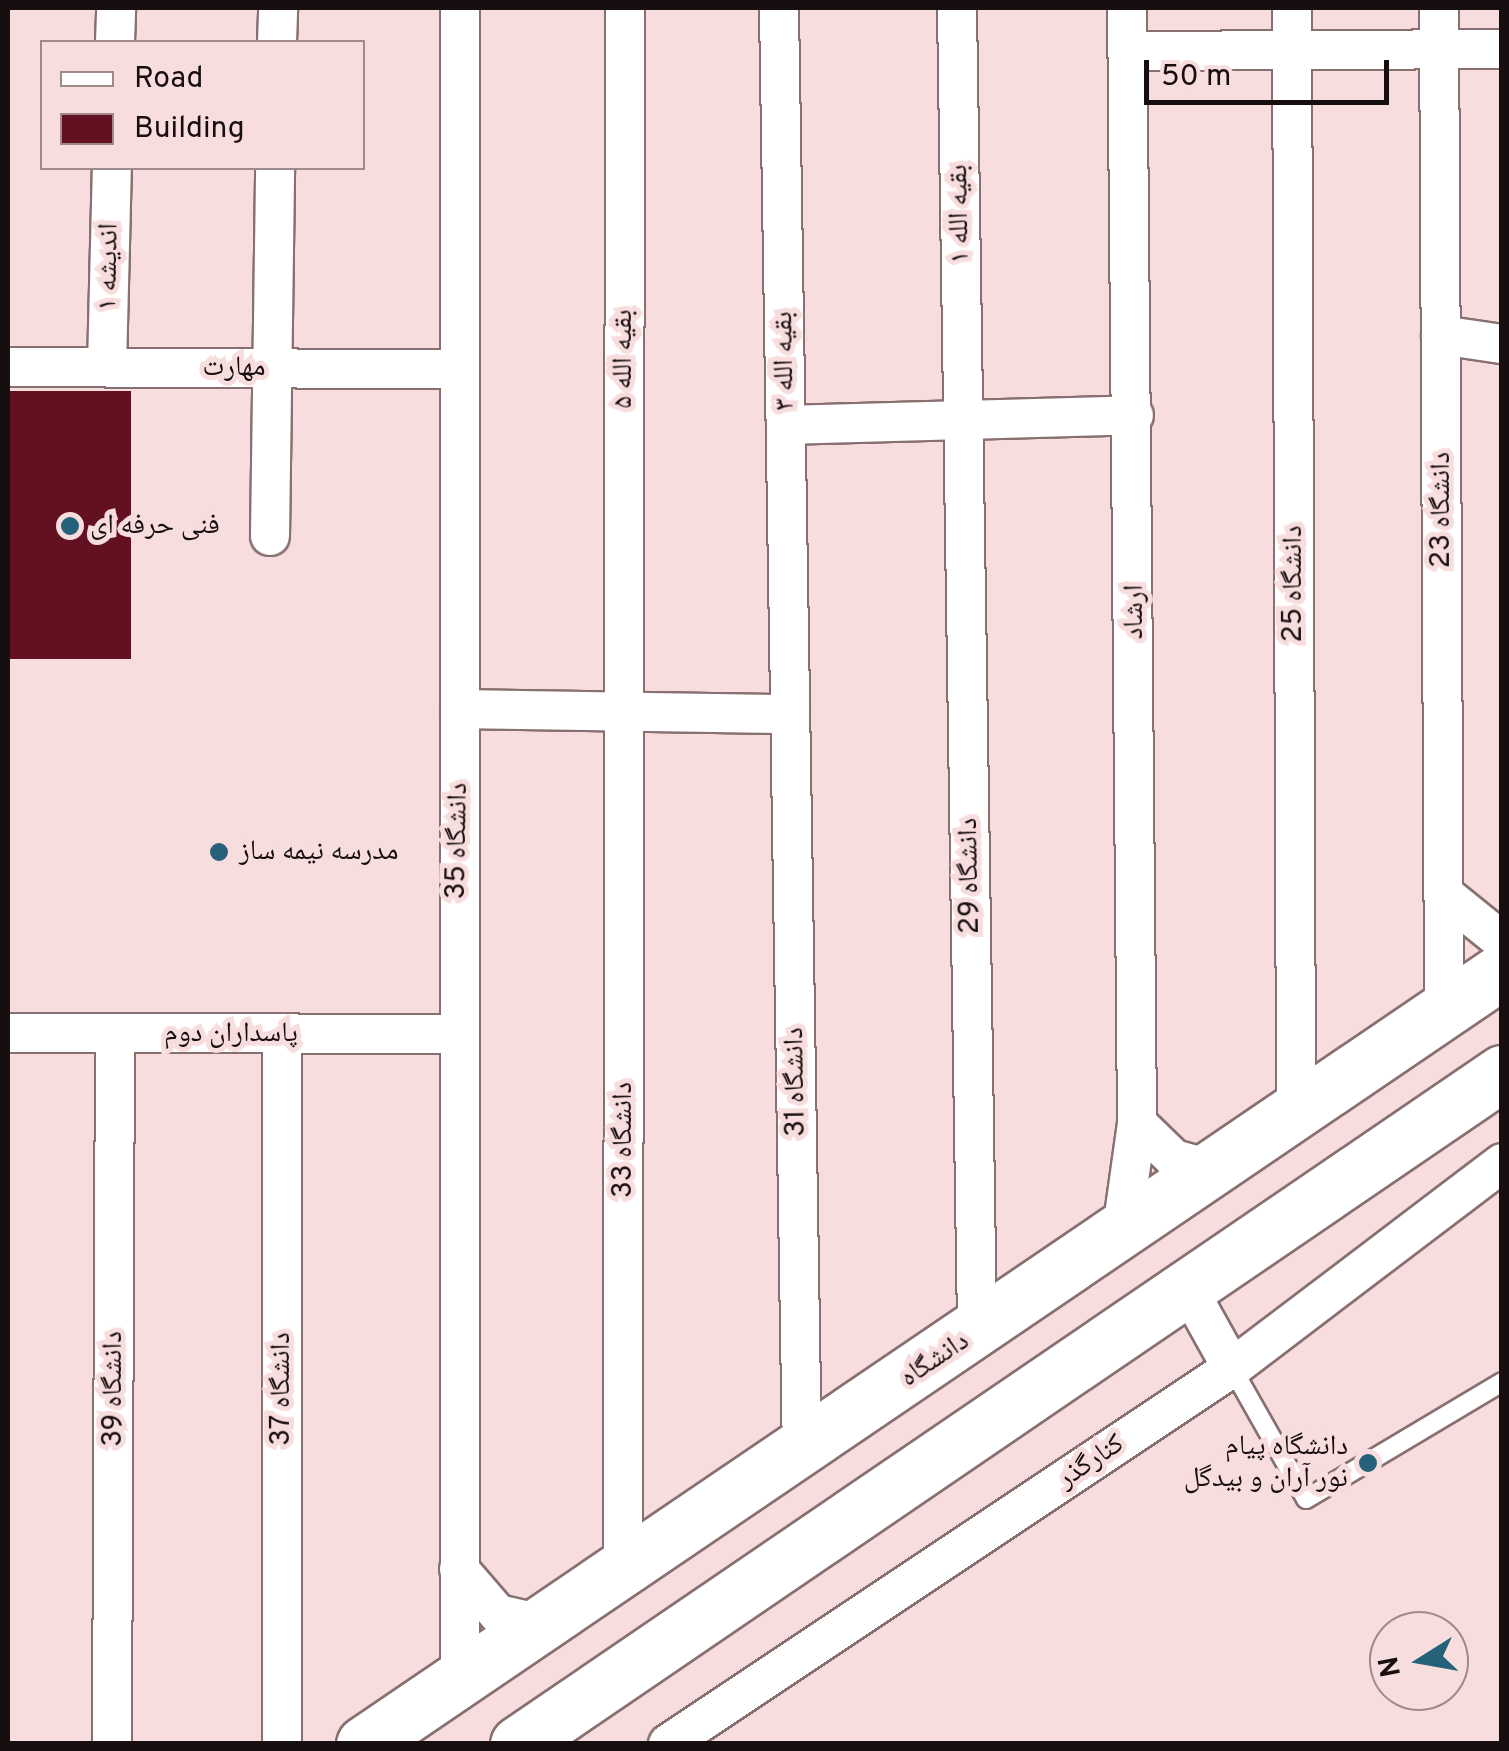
<!DOCTYPE html>
<html>
<head>
<meta charset="utf-8">
<style>
  body { margin:0 }
  #map { position:relative; width:1509px; height:1751px; overflow:hidden; background:#f8ddde; font-family:Overpass,"Noto Naskh Arabic",sans-serif }
  div>[style] { position:absolute }
  .building>* { inset:0; background:#631020; transform-origin:0 0 }
  .roads { filter:drop-shadow(2px 0 #887071) drop-shadow(-2px 0 #887071) drop-shadow(0 2px #887071) drop-shadow(0 -2px #887071) }
  .lane>* { height:18px; margin:-9px; padding:0 9px; transform-origin:9px; border-radius:9px; background:#fff }
  .street>* { height:38px; margin:-19px; padding:0 19px; transform-origin:19px; border-radius:19px; background:#fff }
  .primary>* { height:55px; margin:-27.5px; padding:0 27.5px; transform-origin:27.5px; border-radius:27.5px; background:#fff }
  .dots>* { width:28px; height:28px; translate:-50% -50%; box-sizing:border-box; border:5px solid #f8ddde; border-radius:50% }
  span { translate:-50% -50%; white-space:nowrap; text-align:center; line-height:1.15; -webkit-text-stroke:10px #f8ddde; paint-order:stroke }
  .street-label { font-size:28px; color:#170e0f }
  .poi-label { font-size:28px; color:#170e0f }
  .left { translate:0 -50%; text-align:left }
  .right { translate:-100% -50%; text-align:right }
  .frame { position:absolute; inset:0; border:10px solid #170e0f; pointer-events:none }
  .legend { position:absolute; left:40px; top:40px; width:325px; height:130px; box-sizing:border-box; background:#f8ddde; border:2px solid #9e8a8b; margin:0; padding:12px 18px; list-style:none; font-size:30px; color:#170e0f }
  .legend li { display:flex; align-items:center; gap:20px; height:50px }
  .legend b { width:50px; border:2px solid #9e8a8b }
  .north { position:absolute; left:1369px; top:1611px; width:100px; height:100px; box-sizing:border-box; background:#f8ddde; border:2px solid #9e8a8b; border-radius:50%; rotate:259deg; font-size:28px; font-weight:700; line-height:40px; text-align:center; color:#170e0f }
  .north::after { content:''; display:block; margin:auto; width:35px; height:45px; background:#256279; clip-path:polygon(50% 0,100% 100%,50% 72%,0 100%) }
  .scale { position:absolute; left:1144px; top:60px; width:245px; height:45px; box-sizing:border-box; border:5px solid #170e0f; border-top:0; padding-left:12px; font-size:30px; line-height:35px; white-space:nowrap; color:#170e0f; -webkit-text-stroke:8px #f8ddde; paint-order:stroke }
</style>
</head>
<body>
<div id="map">
  <div class="building">
    <div style="left:131px;top:391px;width:268px;height:123px;rotate:90deg"></div>
  </div>
  <div class="roads">
    <div class="lane">
      <div style="left:1232px;top:1368px;width:150px;rotate:60.5deg"></div>
      <div style="left:1306px;top:1499px;width:228px;rotate:-30.8deg"></div>
    </div>
    <div class="street">
      <div style="left:779px;top:8px;width:1442px;rotate:89.09deg"></div>
      <div style="left:957px;top:8px;width:1324px;rotate:89.13deg"></div>
      <div style="left:1292px;top:8px;width:1110px;rotate:89.79deg"></div>
      <div style="left:1439px;top:8px;width:1002px;rotate:89.71deg"></div>
      <div style="left:115px;top:42px;width:34px;rotate:-88deg"></div>
      <div style="left:277px;top:42px;width:34px;rotate:-88deg"></div>
      <div style="left:1128px;top:51px;width:374px;rotate:-0.3deg"></div>
      <div style="left:1441px;top:335px;width:62px;rotate:8.4deg"></div>
      <div style="left:8px;top:367px;width:452px;rotate:0.3deg"></div>
      <div style="left:107px;top:367px;width:199px;rotate:-88.6deg"></div>
      <div style="left:786px;top:425px;width:348px;rotate:-1.6deg"></div>
      <div style="left:270px;top:536px;width:368px;rotate:-89.2deg"></div>
      <div style="left:460px;top:709px;width:330px;rotate:0.9deg"></div>
      <div style="left:1445px;top:895px;width:73px;rotate:38.9deg"></div>
      <div style="left:8px;top:1033px;width:447px;rotate:0.1deg"></div>
      <div style="left:282px;top:1034px;width:710px;rotate:90deg"></div>
      <div style="left:1137px;top:1123px;width:52px;rotate:44.2deg"></div>
      <div style="left:1174px;top:1159px;width:41px;rotate:15.4deg"></div>
      <div style="left:1122px;top:1230px;width:108px;rotate:-82deg"></div>
      <div style="left:1137px;top:1123px;width:1115px;rotate:-90.51deg"></div>
      <div style="left:1188px;top:1289px;width:90px;rotate:60.9deg"></div>
      <div style="left:459px;top:1569px;width:60px;rotate:49.1deg"></div>
      <div style="left:498px;top:1614px;width:46px;rotate:12.5deg"></div>
      <div style="left:623px;top:1569px;width:1561px;rotate:-89.93deg"></div>
      <div style="left:460px;top:1679px;width:1671px;rotate:-90deg"></div>
      <div style="left:112px;top:1744px;width:710px;rotate:-89.76deg"></div>
      <div style="left:668px;top:1744px;width:678px;rotate:-33.69deg"></div>
      <div style="left:1232px;top:1368px;width:339px;rotate:-37.2deg"></div>
    </div>
    <div class="primary">
      <div style="left:364px;top:1744px;width:1376px;rotate:-34.19deg"></div>
      <div style="left:518px;top:1744px;width:1191px;rotate:-34.29deg"></div>
    </div>
  </div>
  <div class="dots">
    <div style="left:70px;top:526px;background:#256279"></div>
    <div style="left:219px;top:852px;background:#256279"></div>
    <div style="left:1368px;top:1463px;background:#256279"></div>
  </div>
  <div class="street-label">
    <span style="left:960px;top:214px;rotate:-91deg">بقیه الله ۱</span>
    <span style="left:109px;top:267px;rotate:-89deg">اندیشه ۱</span>
    <span style="left:624px;top:359px;rotate:-90deg">بقیه الله ۵</span>
    <span style="left:785px;top:361px;rotate:-91deg">بقیه الله ۳</span>
    <span style="left:234px;top:368px">مهارت</span>
    <span style="left:1442px;top:510px;rotate:-90deg">دانشگاه 23</span>
    <span style="left:1294px;top:584px;rotate:-90deg">دانشگاه 25</span>
    <span style="left:1135px;top:612px;rotate:-90deg">ارشاد</span>
    <span style="left:458px;top:841px;rotate:-89deg">دانشگاه 35</span>
    <span style="left:970px;top:876px;rotate:-91deg">دانشگاه 29</span>
    <span style="left:231px;top:1034px">پاسداران دوم</span>
    <span style="left:796px;top:1082px;rotate:-91deg">دانشگاه 31</span>
    <span style="left:624px;top:1140px;rotate:-90deg">دانشگاه 33</span>
    <span style="left:935px;top:1360px;rotate:-34deg">دانشگاه</span>
    <span style="left:114px;top:1389px;rotate:-90deg">دانشگاه 39</span>
    <span style="left:282px;top:1389px;rotate:-90deg">دانشگاه 37</span>
    <span style="left:1091px;top:1462px;rotate:-34deg">کنارگذر</span>
  </div>
  <div class="poi-label">
    <span class="left" style="left:90px;top:526px">فنی حرفه ای</span>
    <span class="left" style="left:239px;top:852px">مدرسه نیمه ساز</span>
    <span class="right" style="left:1348px;top:1463px">دانشگاه پیام<br>نور آران و بیدگل</span>
  </div>
  <div class="frame"></div>
  <ul class="legend">
  <li><b style="height:12px;background:#fff"></b>Road</li>
  <li><b style="height:28px;background:#631020"></b>Building</li>
  </ul>
  <div class="north">N</div>
  <div class="scale">50 m</div>
</div>
</body>
</html>
